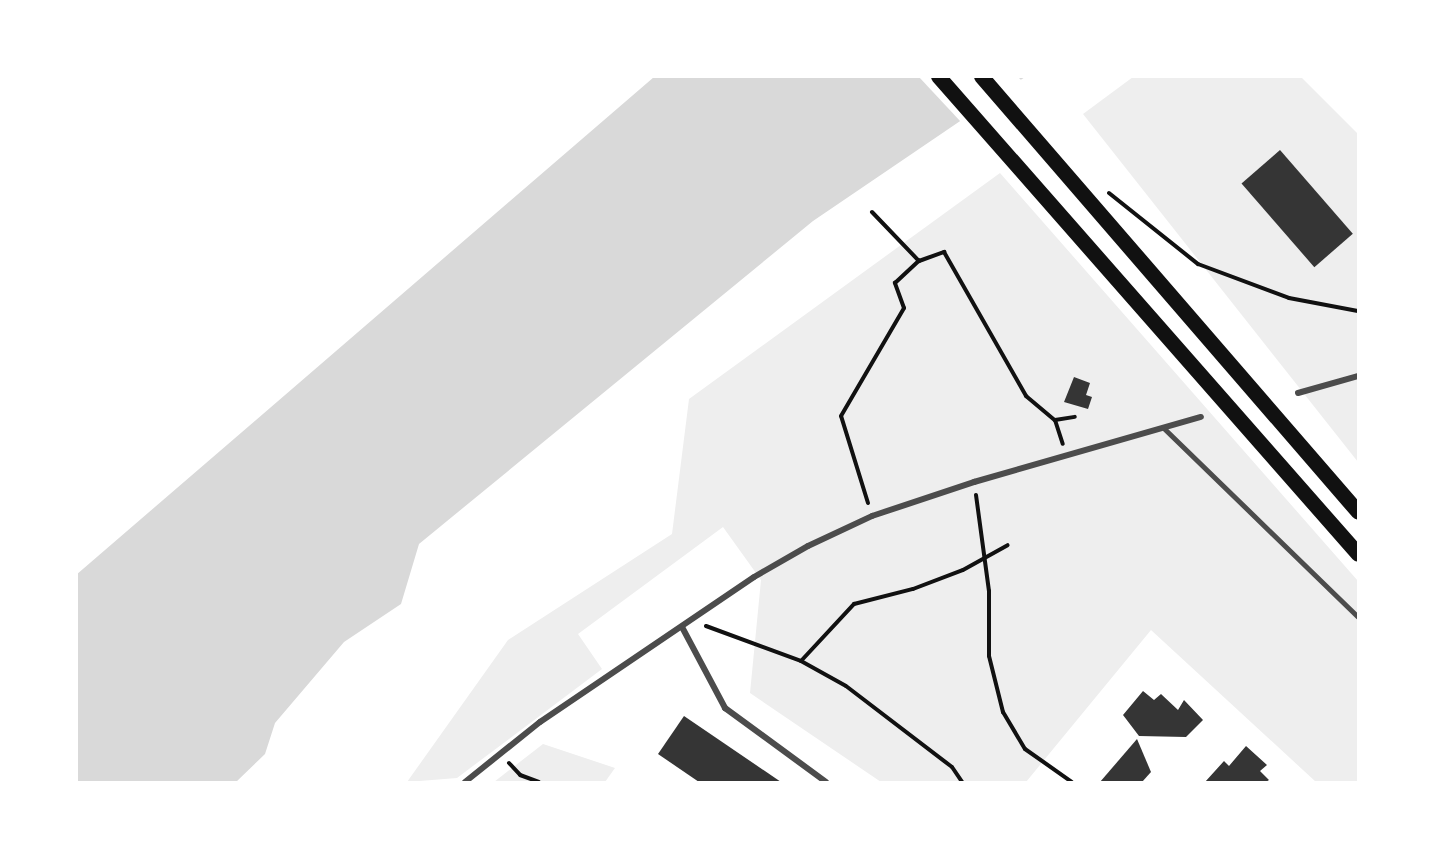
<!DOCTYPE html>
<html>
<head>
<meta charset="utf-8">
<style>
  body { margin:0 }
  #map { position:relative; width:1435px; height:859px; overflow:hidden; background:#fff; font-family:"Noto Sans",sans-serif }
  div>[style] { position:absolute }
  .green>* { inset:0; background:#eee }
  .water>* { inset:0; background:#d9d9d9 }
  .pier>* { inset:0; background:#fff }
  .building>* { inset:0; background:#353535; transform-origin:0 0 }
  .path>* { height:4px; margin:-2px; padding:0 2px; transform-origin:2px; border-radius:2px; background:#111 }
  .service>* { height:4.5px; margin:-2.25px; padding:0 2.25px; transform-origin:2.25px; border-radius:2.25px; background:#4c4c4c }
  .minor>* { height:6px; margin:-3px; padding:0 3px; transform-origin:3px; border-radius:3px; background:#4c4c4c }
  .primary>* { height:15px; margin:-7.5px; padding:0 7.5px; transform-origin:7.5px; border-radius:7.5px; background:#111 }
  span { translate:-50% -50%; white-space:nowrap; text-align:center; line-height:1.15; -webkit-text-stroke:5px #fff; paint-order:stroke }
  .frame { position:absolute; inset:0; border:78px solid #fff; pointer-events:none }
</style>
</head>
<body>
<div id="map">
  <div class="green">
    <div style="clip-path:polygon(1133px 77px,1301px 77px,1358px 134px,1358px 462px,1083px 114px)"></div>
    <div style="clip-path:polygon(1000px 173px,1358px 581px,1358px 782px,1316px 782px,1151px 630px,1026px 782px,881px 782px,750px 693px,761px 580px,723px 527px,578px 634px,602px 669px,457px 778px,407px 782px,508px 640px,672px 534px,689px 399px)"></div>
    <div style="clip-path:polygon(543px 744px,615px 768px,605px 782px,494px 782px)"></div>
  </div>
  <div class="water">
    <div style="clip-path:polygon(654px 77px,1025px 77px,813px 221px,419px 544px,401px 604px,344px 642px,275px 723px,265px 754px,236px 782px,77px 782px,76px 575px)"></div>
  </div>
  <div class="pier">
    <div style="clip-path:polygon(919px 77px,1018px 77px,1023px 82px,961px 122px)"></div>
  </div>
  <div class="building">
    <div style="left:1280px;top:150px;width:111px;height:51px;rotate:49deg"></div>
    <div style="clip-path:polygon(1074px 377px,1090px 383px,1086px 395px,1092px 397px,1088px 409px,1064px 402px)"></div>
    <div style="clip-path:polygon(1143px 691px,1154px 700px,1161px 694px,1178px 710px,1184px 700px,1203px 720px,1186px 737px,1139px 736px,1123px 715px)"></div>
    <div style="clip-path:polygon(684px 716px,781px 782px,699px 782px,658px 754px)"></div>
    <div style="clip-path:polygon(1137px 739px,1151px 772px,1142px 782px,1100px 782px)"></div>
    <div style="clip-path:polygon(1246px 746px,1267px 765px,1260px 771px,1269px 780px,1266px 782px,1205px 782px,1224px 761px,1229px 766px)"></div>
  </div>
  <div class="path">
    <div style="left:1109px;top:193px;width:114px;rotate:38.6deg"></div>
    <div style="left:1198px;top:264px;width:97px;rotate:20.5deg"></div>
    <div style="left:1289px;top:298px;width:70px;rotate:10.7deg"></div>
    <div style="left:872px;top:212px;width:68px;rotate:46.2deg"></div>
    <div style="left:1055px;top:420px;width:20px;rotate:-9deg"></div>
    <div style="left:976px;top:495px;width:97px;rotate:82.3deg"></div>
    <div style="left:989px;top:591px;width:65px;rotate:90deg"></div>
    <div style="left:989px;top:656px;width:58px;rotate:76deg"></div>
    <div style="left:1003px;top:712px;width:43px;rotate:59.3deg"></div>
    <div style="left:1025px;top:749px;width:57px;rotate:35.1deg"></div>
    <div style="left:868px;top:503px;width:91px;rotate:-107.2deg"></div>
    <div style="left:841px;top:416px;width:125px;rotate:-59.7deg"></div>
    <div style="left:904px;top:308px;width:27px;rotate:-110deg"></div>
    <div style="left:895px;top:283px;width:33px;rotate:-43deg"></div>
    <div style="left:919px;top:261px;width:27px;rotate:-20deg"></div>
    <div style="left:944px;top:252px;width:166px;rotate:60.3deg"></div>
    <div style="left:1026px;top:396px;width:38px;rotate:40deg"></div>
    <div style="left:1055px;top:420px;width:25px;rotate:72deg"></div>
    <div style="left:706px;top:626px;width:101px;rotate:20.2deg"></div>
    <div style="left:801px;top:661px;width:51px;rotate:29.1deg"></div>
    <div style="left:846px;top:686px;width:133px;rotate:37.4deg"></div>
    <div style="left:952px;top:767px;width:18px;rotate:56deg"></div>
    <div style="left:801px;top:661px;width:78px;rotate:-47.1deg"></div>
    <div style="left:854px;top:604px;width:61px;rotate:-14.3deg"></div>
    <div style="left:913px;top:589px;width:53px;rotate:-20.8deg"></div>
    <div style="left:963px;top:570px;width:51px;rotate:-29.1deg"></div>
    <div style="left:509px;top:763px;width:16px;rotate:47deg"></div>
    <div style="left:520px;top:775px;width:20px;rotate:20deg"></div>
  </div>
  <div class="service">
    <div style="left:1165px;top:429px;width:269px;rotate:44.2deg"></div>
  </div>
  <div class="minor">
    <div style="left:1298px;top:393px;width:62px;rotate:-15.8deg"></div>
    <div style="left:682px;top:627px;width:92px;rotate:62deg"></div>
    <div style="left:725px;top:708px;width:125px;rotate:36.2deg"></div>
    <div style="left:465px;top:782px;width:96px;rotate:-38.7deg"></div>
    <div style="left:540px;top:722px;width:258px;rotate:-34.1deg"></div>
    <div style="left:754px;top:577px;width:62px;rotate:-29.9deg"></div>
    <div style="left:808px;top:546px;width:71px;rotate:-25.1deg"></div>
    <div style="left:872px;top:516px;width:108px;rotate:-18.4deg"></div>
    <div style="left:974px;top:482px;width:236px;rotate:-16deg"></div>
  </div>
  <div class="primary">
    <div style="left:938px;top:76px;width:636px;rotate:48.7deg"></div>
    <div style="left:981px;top:76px;width:576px;rotate:49.15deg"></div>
  </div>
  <div class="frame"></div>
</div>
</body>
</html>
